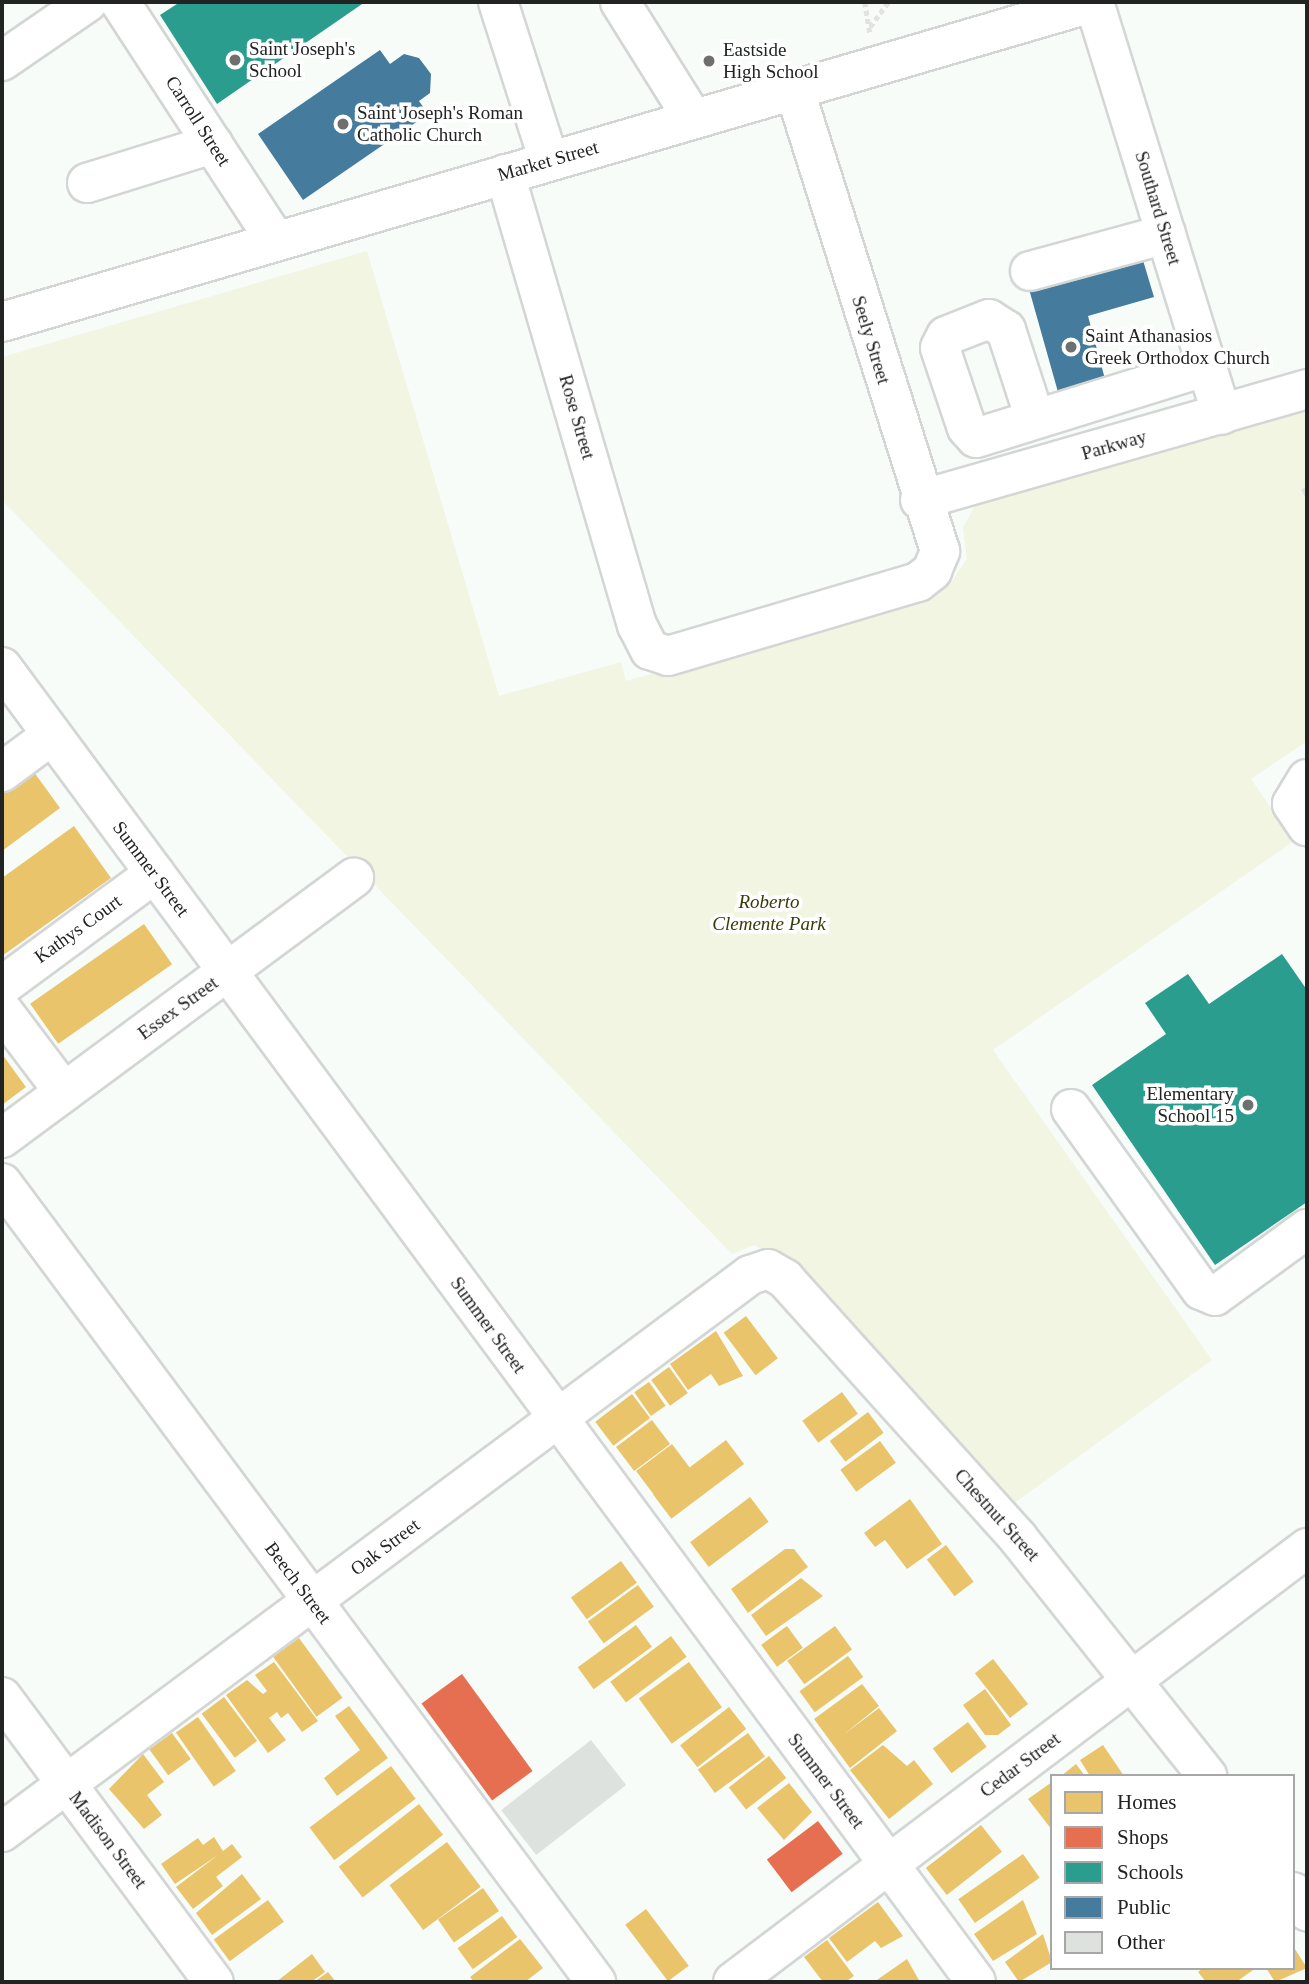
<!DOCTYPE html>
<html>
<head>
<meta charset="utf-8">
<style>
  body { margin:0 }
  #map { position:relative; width:1309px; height:1984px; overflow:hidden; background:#f7fcf9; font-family:Georgia,serif }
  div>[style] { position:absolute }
  .green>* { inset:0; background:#f1f5e2 }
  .homes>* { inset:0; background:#e9c46a; transform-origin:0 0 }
  .shops>* { inset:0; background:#e76f51; transform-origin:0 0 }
  .schools>* { inset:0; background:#2a9d8f }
  .public>* { inset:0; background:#457b9d }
  .building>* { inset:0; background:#dee2df; transform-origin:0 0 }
  .path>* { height:4.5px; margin-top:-2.25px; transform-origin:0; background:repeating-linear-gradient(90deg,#e1e2e1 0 5px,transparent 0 8.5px) }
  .roads { filter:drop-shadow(2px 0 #d3d6d5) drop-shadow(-2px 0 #d3d6d5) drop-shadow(0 2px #d3d6d5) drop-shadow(0 -2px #d3d6d5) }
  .minor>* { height:38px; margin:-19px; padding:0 19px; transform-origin:19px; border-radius:19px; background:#fefffe }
  .major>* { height:38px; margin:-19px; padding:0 19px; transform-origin:19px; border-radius:19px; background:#fefffe }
  .dots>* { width:19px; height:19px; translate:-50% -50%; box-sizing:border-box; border:4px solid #fff; border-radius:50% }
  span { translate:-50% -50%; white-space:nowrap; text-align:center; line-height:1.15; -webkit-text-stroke:7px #fff; paint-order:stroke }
  .poi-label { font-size:19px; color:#222423 }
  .left { translate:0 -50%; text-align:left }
  .right { translate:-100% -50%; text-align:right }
  .street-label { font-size:19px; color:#222423 }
  .park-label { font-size:19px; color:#383b0a; font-style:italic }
  .frame { position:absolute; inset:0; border:4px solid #222423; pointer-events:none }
  .legend { position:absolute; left:1050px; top:1774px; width:245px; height:196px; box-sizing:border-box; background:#fff; border:2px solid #a7a7a7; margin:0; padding:9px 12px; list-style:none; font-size:21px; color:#222423 }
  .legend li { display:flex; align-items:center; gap:14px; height:35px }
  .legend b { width:35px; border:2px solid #a7a7a7 }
</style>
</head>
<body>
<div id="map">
  <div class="green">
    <div style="clip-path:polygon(367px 251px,499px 696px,621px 662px,626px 681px,926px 597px,951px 582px,967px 559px,963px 528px,975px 505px,1307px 409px,1307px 741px,1251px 779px,1294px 841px,993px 1050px,1212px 1360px,1010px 1506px,804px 1270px,754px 1245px,732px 1254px,2px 500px,2px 357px)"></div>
  </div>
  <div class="homes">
    <div style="clip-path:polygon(31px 768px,60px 808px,2px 851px,2px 789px)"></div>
    <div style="clip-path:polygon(74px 826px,111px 878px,2px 956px,2px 878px)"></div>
    <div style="left:144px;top:924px;width:49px;height:139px;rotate:55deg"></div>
    <div style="clip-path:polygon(2px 1054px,26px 1087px,2px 1105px)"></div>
    <div style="left:746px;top:1316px;width:53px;height:28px;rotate:53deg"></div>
    <div style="clip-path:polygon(716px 1331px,743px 1376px,719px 1386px,711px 1374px,688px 1390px,670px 1364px)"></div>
    <div style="left:669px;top:1367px;width:32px;height:22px;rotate:54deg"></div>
    <div style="left:649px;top:1382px;width:29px;height:18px;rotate:55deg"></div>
    <div style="left:842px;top:1392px;width:27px;height:49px;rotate:54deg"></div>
    <div style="left:632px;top:1394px;width:30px;height:46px;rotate:53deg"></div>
    <div style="left:868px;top:1412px;width:26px;height:48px;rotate:53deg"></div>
    <div style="left:652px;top:1420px;width:30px;height:45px;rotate:53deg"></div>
    <div style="left:726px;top:1440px;width:30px;height:91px;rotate:53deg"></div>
    <div style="left:880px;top:1441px;width:27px;height:49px;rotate:54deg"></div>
    <div style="left:672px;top:1444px;width:30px;height:45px;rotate:53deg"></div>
    <div style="left:750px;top:1497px;width:31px;height:75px;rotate:53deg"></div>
    <div style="clip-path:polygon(910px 1499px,942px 1544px,907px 1569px,885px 1540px,875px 1547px,864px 1533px)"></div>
    <div style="left:946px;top:1545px;width:46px;height:24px;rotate:53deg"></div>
    <div style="clip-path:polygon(785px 1549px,794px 1549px,808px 1567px,748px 1613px,731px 1589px)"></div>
    <div style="left:621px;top:1561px;width:27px;height:62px;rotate:54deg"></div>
    <div style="clip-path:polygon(801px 1578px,823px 1596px,766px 1636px,751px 1615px)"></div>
    <div style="left:638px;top:1585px;width:27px;height:62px;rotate:54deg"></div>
    <div style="left:636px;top:1625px;width:27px;height:72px;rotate:54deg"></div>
    <div style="left:787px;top:1626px;width:27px;height:32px;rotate:54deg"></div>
    <div style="left:835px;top:1626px;width:29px;height:59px;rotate:54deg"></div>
    <div style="left:671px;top:1636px;width:26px;height:76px;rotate:53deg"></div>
    <div style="left:299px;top:1638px;width:74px;height:32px;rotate:54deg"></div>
    <div style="left:848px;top:1656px;width:26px;height:60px;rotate:54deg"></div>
    <div style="left:993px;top:1659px;width:57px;height:23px;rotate:52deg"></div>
    <div style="clip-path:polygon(274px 1662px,318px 1721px,302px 1732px,288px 1713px,281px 1718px,277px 1712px,269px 1718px,286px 1740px,268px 1753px,226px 1695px,247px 1680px,263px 1694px,267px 1691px,255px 1675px)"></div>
    <div style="left:689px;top:1662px;width:56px;height:62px;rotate:54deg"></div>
    <div style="clip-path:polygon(862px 1684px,879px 1706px,843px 1735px,879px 1708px,897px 1731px,850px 1768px,814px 1719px)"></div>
    <div style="clip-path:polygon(985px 1689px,1011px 1725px,998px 1735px,985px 1735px,963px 1705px)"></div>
    <div style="left:224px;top:1697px;width:55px;height:28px;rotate:53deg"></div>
    <div style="clip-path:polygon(349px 1706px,388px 1758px,337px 1796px,324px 1778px,360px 1750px,335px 1716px)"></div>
    <div style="left:729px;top:1707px;width:28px;height:62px;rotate:52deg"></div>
    <div style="left:198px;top:1717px;width:66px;height:27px;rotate:55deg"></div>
    <div style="left:968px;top:1722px;width:31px;height:44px;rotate:53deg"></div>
    <div style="left:172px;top:1733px;width:32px;height:28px;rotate:54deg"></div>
    <div style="left:748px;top:1733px;width:29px;height:62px;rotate:54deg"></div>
    <div style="clip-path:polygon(883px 1745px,907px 1766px,914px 1760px,933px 1784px,889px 1819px,850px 1770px)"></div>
    <div style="clip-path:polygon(1103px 1745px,1124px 1776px,1090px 1776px,1080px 1760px)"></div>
    <div style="clip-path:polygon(143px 1754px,164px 1782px,147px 1795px,162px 1815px,144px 1829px,109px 1789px)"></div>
    <div style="left:769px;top:1756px;width:28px;height:51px;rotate:52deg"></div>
    <div style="clip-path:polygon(1076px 1764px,1085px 1776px,1061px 1776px)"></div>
    <div style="left:391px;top:1766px;width:41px;height:102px;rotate:53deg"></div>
    <div style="clip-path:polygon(1052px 1782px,1052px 1830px,1028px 1799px)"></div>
    <div style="clip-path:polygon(789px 1783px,812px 1812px,784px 1840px,757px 1808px)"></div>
    <div style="left:419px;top:1804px;width:39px;height:102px;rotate:52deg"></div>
    <div style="left:981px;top:1825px;width:34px;height:70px;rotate:52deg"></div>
    <div style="clip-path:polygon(214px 1837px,223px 1851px,232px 1844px,242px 1857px,216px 1877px,223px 1886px,193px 1909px,176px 1887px,218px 1855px,175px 1884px,161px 1864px,198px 1838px,203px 1845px)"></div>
    <div style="left:447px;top:1842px;width:56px;height:72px;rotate:53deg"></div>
    <div style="left:1023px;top:1854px;width:29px;height:79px;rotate:55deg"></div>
    <div style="clip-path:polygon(242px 1874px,261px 1899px,212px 1935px,196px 1913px)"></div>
    <div style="left:483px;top:1888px;width:28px;height:55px;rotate:55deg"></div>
    <div style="left:268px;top:1900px;width:27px;height:67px;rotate:54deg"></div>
    <div style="clip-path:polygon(1023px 1900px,1037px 1934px,993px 1961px,974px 1934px)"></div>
    <div style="clip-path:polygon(878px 1902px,903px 1936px,881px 1948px,875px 1941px,847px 1962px,829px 1938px)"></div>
    <div style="left:646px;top:1909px;width:71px;height:26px;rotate:53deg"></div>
    <div style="left:502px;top:1916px;width:26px;height:55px;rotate:54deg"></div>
    <div style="clip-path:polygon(1043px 1934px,1052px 1962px,1019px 1982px,1005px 1962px)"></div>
    <div style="clip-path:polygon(520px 1939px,543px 1968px,525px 1982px,474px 1982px,470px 1977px)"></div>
    <div style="clip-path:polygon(827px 1940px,854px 1976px,845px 1982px,823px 1982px,804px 1957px)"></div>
    <div style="clip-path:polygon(1293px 1946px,1307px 1968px,1275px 1982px,1266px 1968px,1293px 1968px)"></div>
    <div style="clip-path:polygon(312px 1954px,325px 1972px,311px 1982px,276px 1982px)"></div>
    <div style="clip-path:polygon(907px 1959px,920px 1982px,874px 1982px)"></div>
    <div style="clip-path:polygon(1203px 1968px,1256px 1968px,1236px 1982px,1206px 1982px,1198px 1972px)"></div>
    <div style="clip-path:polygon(328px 1972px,336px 1982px,314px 1982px)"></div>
  </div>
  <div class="shops">
    <div style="left:462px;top:1674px;width:120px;height:50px;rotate:54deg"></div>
    <div style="left:818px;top:1821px;width:41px;height:64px;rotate:53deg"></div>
  </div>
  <div class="schools">
    <div style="clip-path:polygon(180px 2px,365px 2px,217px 104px,160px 15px)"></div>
    <div style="clip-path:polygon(1282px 954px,1307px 990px,1307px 1202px,1215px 1265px,1092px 1085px,1166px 1034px,1145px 1003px,1188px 974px,1209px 1004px)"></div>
  </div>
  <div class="public">
    <div style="clip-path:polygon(380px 50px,390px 64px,404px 54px,419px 58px,431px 74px,430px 93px,419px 101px,428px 114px,303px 200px,258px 134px)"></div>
    <div style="clip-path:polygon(1142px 257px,1154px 297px,1088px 316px,1105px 379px,1058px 392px,1029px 289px)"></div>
  </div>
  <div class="building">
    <div style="clip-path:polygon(1307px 486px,1307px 500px,1301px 490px)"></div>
    <div style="left:591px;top:1740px;width:57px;height:114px;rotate:52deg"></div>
  </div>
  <div class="path">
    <div style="left:865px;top:2px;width:32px;rotate:81deg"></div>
    <div style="left:870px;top:27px;width:31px;rotate:-54deg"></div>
  </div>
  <div class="roads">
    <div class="minor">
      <div style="left:120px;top:2px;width:285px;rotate:56.9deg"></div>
      <div style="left:498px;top:2px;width:167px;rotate:72.2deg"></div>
      <div style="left:620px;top:2px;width:138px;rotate:58deg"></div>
      <div style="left:1094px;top:2px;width:432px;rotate:72.8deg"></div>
      <div style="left:2px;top:61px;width:104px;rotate:-34.5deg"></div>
      <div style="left:505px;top:174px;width:470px;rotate:73.7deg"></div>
      <div style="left:637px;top:625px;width:28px;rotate:63deg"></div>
      <div style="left:650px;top:650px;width:19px;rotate:18deg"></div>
      <div style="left:668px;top:656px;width:261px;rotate:-16.5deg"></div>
      <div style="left:918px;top:582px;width:18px;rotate:-38deg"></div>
      <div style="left:932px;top:571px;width:22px;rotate:-68deg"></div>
      <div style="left:940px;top:551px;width:482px;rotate:-107.5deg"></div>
      <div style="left:87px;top:183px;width:132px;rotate:-17.2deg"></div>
      <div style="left:1030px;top:271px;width:141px;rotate:-15.2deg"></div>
      <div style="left:1035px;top:419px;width:94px;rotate:-108deg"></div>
      <div style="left:1006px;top:330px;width:20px;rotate:-147deg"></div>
      <div style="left:989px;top:319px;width:46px;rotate:158.4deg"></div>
      <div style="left:946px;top:336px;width:13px;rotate:117deg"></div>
      <div style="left:940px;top:348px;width:84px;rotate:71.4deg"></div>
      <div style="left:967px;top:428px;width:13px;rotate:48deg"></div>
      <div style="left:976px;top:438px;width:242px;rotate:-17.3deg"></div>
      <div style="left:920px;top:500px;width:403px;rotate:-16deg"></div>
      <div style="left:2px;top:667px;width:1636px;rotate:53.47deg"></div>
      <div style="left:2px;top:772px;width:62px;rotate:-36.5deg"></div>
      <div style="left:1307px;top:779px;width:29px;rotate:121deg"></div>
      <div style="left:1292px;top:804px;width:27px;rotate:56deg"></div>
      <div style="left:2px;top:986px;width:190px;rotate:-36.4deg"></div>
      <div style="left:2px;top:1010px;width:103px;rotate:52.9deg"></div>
      <div style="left:1071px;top:1109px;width:223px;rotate:54.3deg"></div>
      <div style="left:1201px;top:1290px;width:15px;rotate:23deg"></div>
      <div style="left:1215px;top:1296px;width:114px;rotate:-36.1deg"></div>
      <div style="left:2px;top:1138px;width:438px;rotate:-36.5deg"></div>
      <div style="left:2px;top:1183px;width:996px;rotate:53.37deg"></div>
      <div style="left:2px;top:1697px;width:355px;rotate:53.4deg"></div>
      <div style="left:2px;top:1832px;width:933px;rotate:-36.67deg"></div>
      <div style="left:750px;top:1275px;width:19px;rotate:-18deg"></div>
      <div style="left:768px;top:1269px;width:20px;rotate:30deg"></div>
      <div style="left:785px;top:1279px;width:348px;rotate:48deg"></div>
      <div style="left:1018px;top:1538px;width:304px;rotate:51.5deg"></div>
      <div style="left:1293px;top:1892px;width:24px;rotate:54deg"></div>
      <div style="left:733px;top:1982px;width:720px;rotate:-37.09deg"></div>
    </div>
    <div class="major">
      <div style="left:2px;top:322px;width:1139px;rotate:-16.32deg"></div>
    </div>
  </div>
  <div class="dots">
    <div style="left:235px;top:60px;background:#6d706e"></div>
    <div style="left:709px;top:61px;background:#6d706e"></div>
    <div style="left:343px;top:124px;background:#6d706e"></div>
    <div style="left:1071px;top:347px;background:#6d706e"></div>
    <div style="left:1248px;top:1105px;background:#6d706e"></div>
  </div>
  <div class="poi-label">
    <span class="left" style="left:249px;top:60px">Saint Joseph's<br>School</span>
    <span class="left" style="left:723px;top:61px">Eastside<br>High School</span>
    <span class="left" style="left:357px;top:124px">Saint Joseph's Roman<br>Catholic Church</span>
    <span class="left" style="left:1085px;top:347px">Saint Athanasios<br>Greek Orthodox Church</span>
    <span class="right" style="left:1234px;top:1105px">Elementary<br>School 15</span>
  </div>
  <div class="street-label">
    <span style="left:198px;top:121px;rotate:57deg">Carroll Street</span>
    <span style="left:548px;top:161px;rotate:-16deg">Market Street</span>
    <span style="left:1158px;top:208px;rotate:73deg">Southard Street</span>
    <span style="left:871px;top:340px;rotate:73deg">Seely Street</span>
    <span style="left:577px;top:417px;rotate:74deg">Rose Street</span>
    <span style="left:1114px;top:445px;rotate:-16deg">Parkway</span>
    <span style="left:151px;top:869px;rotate:53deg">Summer Street</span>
    <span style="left:78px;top:929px;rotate:-36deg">Kathys Court</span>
    <span style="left:178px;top:1008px;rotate:-36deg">Essex Street</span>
    <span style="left:488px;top:1325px;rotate:54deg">Summer Street</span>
    <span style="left:997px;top:1515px;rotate:48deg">Chestnut Street</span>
    <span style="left:385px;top:1547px;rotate:-37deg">Oak Street</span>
    <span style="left:298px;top:1583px;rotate:53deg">Beech Street</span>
    <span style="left:1020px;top:1765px;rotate:-37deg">Cedar Street</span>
    <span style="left:826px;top:1781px;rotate:53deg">Summer Street</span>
    <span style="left:108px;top:1840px;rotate:53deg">Madison Street</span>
  </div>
  <div class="park-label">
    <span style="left:769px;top:913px">Roberto<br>Clemente Park</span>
  </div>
  <div class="frame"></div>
  <ul class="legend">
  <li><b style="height:19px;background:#e9c46a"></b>Homes</li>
  <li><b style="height:19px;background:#e76f51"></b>Shops</li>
  <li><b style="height:19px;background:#2a9d8f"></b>Schools</li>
  <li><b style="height:19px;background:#457b9d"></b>Public</li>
  <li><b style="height:19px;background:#dee2df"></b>Other</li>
  </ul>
</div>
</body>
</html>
